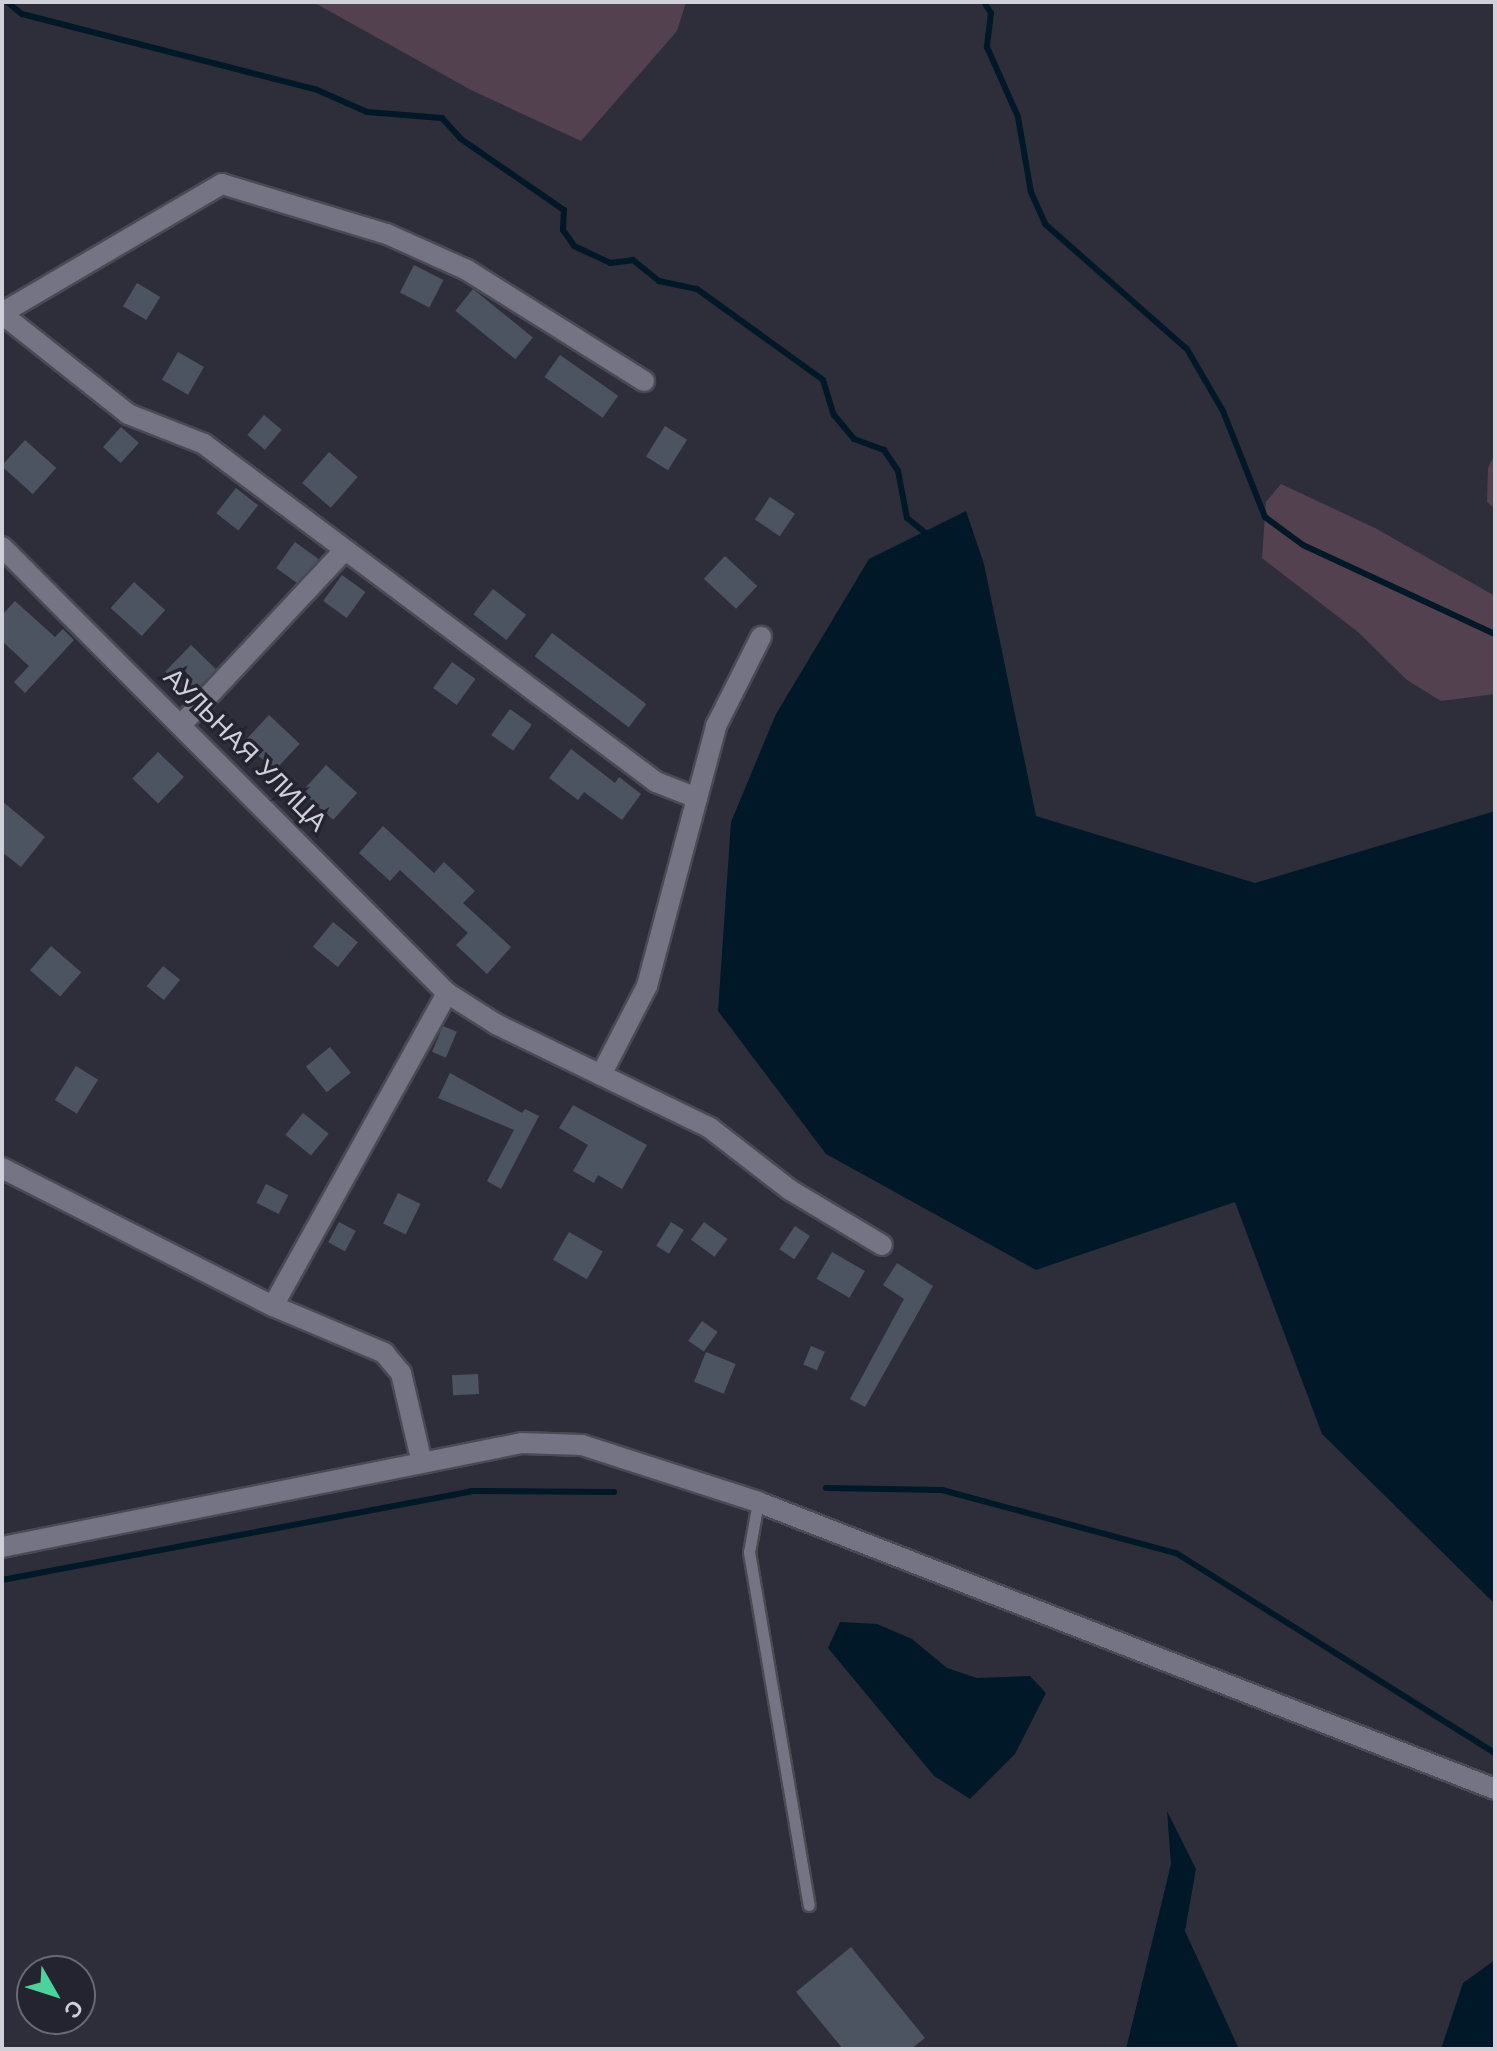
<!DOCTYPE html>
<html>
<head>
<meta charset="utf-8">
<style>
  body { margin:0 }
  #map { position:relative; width:1497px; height:2051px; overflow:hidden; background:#2e2e3b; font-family:"Work Sans",sans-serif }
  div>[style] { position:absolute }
  .green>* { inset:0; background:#53414f }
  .water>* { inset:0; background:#001827 }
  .stream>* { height:6px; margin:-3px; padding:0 3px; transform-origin:3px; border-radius:3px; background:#001827 }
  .building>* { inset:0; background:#4d5461; transform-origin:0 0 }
  .roads { filter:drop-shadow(2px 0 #4a4a55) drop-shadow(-2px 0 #4a4a55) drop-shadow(0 2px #4a4a55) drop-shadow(0 -2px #4a4a55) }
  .lane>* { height:11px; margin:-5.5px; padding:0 5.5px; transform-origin:5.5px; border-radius:5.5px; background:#747484 }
  .street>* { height:20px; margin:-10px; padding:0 10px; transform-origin:10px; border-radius:10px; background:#747484 }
  .secondary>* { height:20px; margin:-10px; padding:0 10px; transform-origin:10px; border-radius:10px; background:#747484 }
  span { translate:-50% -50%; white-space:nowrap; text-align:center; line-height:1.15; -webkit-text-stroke:7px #242431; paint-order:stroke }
  .street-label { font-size:26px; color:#d0d0d9 }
  .frame { position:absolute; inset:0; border:4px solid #d0d0d9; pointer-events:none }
  .north { position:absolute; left:16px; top:1955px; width:80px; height:80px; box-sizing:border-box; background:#242431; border:2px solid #696974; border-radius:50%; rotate:129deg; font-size:22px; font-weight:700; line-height:32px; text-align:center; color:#d0d0d9 }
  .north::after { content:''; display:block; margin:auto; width:28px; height:36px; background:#4ad49c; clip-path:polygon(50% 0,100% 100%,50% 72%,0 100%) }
</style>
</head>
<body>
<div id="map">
  <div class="green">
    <div style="clip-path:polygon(313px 2px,686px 2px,677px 31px,581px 141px,471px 90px)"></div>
    <div style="clip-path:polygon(1495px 454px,1495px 509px,1487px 502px,1488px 468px)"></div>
    <div style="clip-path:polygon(1281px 484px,1375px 528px,1495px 596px,1495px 694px,1441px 701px,1407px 680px,1358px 632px,1262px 558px,1266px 502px)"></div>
  </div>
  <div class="water">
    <div style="clip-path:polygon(966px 511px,984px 564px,1036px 816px,1255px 883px,1495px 811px,1495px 1604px,1322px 1434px,1235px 1202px,1036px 1270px,826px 1154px,718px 1011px,731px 822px,776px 714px,869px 559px)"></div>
    <div style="clip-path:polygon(840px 1622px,877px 1624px,912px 1639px,947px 1668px,977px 1678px,1030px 1676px,1046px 1693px,1015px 1754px,970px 1799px,934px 1776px,828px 1648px)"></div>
    <div style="clip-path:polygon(1167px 1811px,1196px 1869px,1185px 1931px,1239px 2049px,1126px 2049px,1171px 1864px)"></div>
    <div style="clip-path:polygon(1495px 1960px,1495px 2049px,1441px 2049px,1463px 1983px)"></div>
  </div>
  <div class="stream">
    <div style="left:7px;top:2px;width:19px;rotate:39deg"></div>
    <div style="left:22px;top:14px;width:302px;rotate:14.4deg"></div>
    <div style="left:315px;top:89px;width:57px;rotate:23.9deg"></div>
    <div style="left:367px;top:112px;width:75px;rotate:4.6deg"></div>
    <div style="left:442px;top:118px;width:28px;rotate:48deg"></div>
    <div style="left:461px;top:139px;width:125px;rotate:34.6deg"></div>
    <div style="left:564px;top:210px;width:20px;rotate:93deg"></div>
    <div style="left:563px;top:230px;width:19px;rotate:55deg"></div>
    <div style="left:574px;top:246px;width:40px;rotate:25deg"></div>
    <div style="left:610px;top:263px;width:23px;rotate:-7deg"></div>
    <div style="left:633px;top:260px;width:33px;rotate:39deg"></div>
    <div style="left:659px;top:281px;width:39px;rotate:12deg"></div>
    <div style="left:697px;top:289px;width:155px;rotate:35.8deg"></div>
    <div style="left:823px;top:380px;width:37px;rotate:73deg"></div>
    <div style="left:834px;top:415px;width:31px;rotate:50deg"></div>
    <div style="left:854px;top:439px;width:32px;rotate:20deg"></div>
    <div style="left:884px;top:450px;width:25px;rotate:56deg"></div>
    <div style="left:898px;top:471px;width:48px;rotate:79.2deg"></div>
    <div style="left:907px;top:518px;width:28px;rotate:39deg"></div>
    <div style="left:984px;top:2px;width:13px;rotate:58deg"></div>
    <div style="left:991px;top:13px;width:34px;rotate:97deg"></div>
    <div style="left:987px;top:47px;width:77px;rotate:66.1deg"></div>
    <div style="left:1018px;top:117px;width:76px;rotate:80.2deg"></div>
    <div style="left:1031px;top:192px;width:35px;rotate:66deg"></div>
    <div style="left:1045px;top:224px;width:189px;rotate:41.4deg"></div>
    <div style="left:1187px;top:349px;width:72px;rotate:59.9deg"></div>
    <div style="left:1223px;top:411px;width:114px;rotate:68.4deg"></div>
    <div style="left:1265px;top:517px;width:47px;rotate:36.4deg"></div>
    <div style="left:1303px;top:545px;width:212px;rotate:24.9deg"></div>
    <div style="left:826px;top:1488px;width:116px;rotate:1deg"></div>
    <div style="left:942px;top:1490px;width:242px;rotate:15.1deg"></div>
    <div style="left:1176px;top:1553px;width:377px;rotate:32.1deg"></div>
    <div style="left:2px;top:1580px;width:477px;rotate:-10.7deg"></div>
    <div style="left:471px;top:1491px;width:143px;rotate:0.4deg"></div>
  </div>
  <div class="building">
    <div style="left:414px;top:265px;width:33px;height:31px;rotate:27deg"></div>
    <div style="left:137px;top:283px;width:27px;height:27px;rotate:31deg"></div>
    <div style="left:473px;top:289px;width:77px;height:28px;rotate:39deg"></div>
    <div style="left:178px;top:352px;width:30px;height:32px;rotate:30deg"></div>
    <div style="left:560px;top:355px;width:71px;height:27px;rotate:35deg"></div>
    <div style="left:264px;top:415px;width:23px;height:26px;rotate:40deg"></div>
    <div style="left:665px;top:426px;width:26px;height:36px;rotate:32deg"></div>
    <div style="left:121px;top:427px;width:24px;height:27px;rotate:42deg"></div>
    <div style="left:25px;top:440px;width:42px;height:35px;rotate:42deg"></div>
    <div style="left:329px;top:452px;width:38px;height:41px;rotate:41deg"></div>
    <div style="left:236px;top:488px;width:28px;height:32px;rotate:38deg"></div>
    <div style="left:770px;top:497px;width:30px;height:27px;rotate:34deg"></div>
    <div style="left:295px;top:542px;width:29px;height:32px;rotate:36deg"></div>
    <div style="left:725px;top:556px;width:44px;height:31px;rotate:43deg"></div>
    <div style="left:342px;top:575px;width:29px;height:32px;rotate:36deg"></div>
    <div style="left:134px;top:582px;width:42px;height:35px;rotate:42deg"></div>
    <div style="left:493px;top:589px;width:42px;height:32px;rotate:38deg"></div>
    <div style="clip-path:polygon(15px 601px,55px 637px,63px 629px,74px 640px,25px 693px,14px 682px,29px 666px,2px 641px,2px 615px)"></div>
    <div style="left:552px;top:633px;width:118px;height:29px;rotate:37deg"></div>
    <div style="left:191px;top:645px;width:35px;height:37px;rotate:44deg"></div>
    <div style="left:452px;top:662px;width:29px;height:32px;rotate:36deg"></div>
    <div style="left:510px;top:709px;width:27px;height:32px;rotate:36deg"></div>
    <div style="left:269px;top:715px;width:42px;height:37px;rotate:43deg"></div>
    <div style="clip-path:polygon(571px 749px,615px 783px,619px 777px,641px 794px,622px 820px,584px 792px,578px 800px,549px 778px)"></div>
    <div style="left:158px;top:752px;width:36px;height:37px;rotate:44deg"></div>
    <div style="left:326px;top:765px;width:42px;height:36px;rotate:42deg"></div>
    <div style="clip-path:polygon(2px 801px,45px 837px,21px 867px,2px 852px)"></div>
    <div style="clip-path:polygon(383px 826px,434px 873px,444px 862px,475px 891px,463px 903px,511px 947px,487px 974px,456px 945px,468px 933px,400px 870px,390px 881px,359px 853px)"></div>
    <div style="left:333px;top:922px;width:32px;height:32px;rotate:39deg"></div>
    <div style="left:51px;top:946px;width:40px;height:32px;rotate:41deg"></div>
    <div style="left:163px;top:966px;width:22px;height:26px;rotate:39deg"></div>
    <div style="left:443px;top:1026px;width:15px;height:28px;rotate:23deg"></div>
    <div style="left:330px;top:1047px;width:33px;height:31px;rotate:51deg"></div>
    <div style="left:76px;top:1066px;width:26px;height:40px;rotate:32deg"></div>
    <div style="clip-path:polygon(450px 1073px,522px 1113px,525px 1109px,539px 1116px,501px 1189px,487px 1181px,514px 1130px,438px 1098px)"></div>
    <div style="clip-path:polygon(573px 1105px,647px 1145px,622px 1189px,598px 1175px,594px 1183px,573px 1171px,588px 1145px,559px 1128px)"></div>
    <div style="left:303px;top:1113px;width:33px;height:28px;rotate:39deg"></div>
    <div style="left:266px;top:1184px;width:25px;height:21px;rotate:27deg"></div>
    <div style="left:398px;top:1193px;width:25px;height:34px;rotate:26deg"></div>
    <div style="left:339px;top:1222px;width:19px;height:23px;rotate:28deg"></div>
    <div style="left:671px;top:1222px;width:15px;height:28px;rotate:32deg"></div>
    <div style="left:704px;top:1222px;width:29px;height:22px;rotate:36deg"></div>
    <div style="left:795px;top:1226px;width:18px;height:28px;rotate:34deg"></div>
    <div style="left:569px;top:1232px;width:39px;height:32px;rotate:30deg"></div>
    <div style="left:832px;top:1252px;width:38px;height:31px;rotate:30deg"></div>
    <div style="clip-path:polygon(897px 1263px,933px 1286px,865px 1407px,850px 1399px,904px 1299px,883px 1285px)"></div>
    <div style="left:702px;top:1321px;width:19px;height:24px;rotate:35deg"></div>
    <div style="left:811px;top:1346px;width:15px;height:20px;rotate:23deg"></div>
    <div style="left:706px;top:1352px;width:32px;height:32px;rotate:22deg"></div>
    <div style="left:478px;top:1374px;width:20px;height:26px;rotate:87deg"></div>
    <div style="clip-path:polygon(851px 1947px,925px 2038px,911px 2049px,843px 2049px,796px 1992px)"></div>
  </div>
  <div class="roads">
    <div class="lane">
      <div style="left:758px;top:1502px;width:51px;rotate:100.2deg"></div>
      <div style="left:749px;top:1552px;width:358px;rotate:80.4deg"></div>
    </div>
    <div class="street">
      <div style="left:2px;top:313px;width:255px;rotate:-30.4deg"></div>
      <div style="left:222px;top:184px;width:172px;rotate:16.9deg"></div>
      <div style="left:387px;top:234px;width:88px;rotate:24.2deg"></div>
      <div style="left:467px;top:270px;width:209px;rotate:32.1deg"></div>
      <div style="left:2px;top:314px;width:161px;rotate:38.4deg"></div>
      <div style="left:128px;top:414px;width:82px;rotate:21.5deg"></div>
      <div style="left:204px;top:444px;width:564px;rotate:36.79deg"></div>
      <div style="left:656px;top:782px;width:44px;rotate:21.3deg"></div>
      <div style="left:2px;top:547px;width:630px;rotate:45.06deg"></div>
      <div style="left:181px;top:725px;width:237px;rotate:-46.9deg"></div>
      <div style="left:601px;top:1075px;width:100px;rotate:-62.7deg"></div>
      <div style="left:647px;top:986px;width:269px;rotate:-75.1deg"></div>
      <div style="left:716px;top:726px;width:100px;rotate:-63.2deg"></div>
      <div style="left:273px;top:1306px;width:358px;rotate:-60.9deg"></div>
      <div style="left:447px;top:993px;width:58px;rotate:32.3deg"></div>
      <div style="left:496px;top:1024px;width:238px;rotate:25.9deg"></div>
      <div style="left:710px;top:1128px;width:101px;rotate:37.8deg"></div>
      <div style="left:790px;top:1190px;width:107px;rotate:30.9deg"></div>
    </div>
    <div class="secondary">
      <div style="left:2px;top:1168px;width:304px;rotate:27deg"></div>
      <div style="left:273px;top:1306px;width:121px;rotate:22.9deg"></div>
      <div style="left:384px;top:1353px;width:26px;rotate:50deg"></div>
      <div style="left:401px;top:1373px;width:92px;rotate:76.9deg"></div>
      <div style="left:2px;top:1547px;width:530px;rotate:-11.31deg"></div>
      <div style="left:522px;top:1443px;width:60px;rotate:1.9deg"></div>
      <div style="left:582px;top:1445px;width:185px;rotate:17.9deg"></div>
      <div style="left:758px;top:1502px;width:791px;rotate:21.28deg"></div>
    </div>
  </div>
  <div class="street-label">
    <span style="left:245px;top:750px;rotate:45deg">АУЛЬНАЯ УЛИЦА</span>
  </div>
  <div class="frame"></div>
  <div class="north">С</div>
</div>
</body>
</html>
